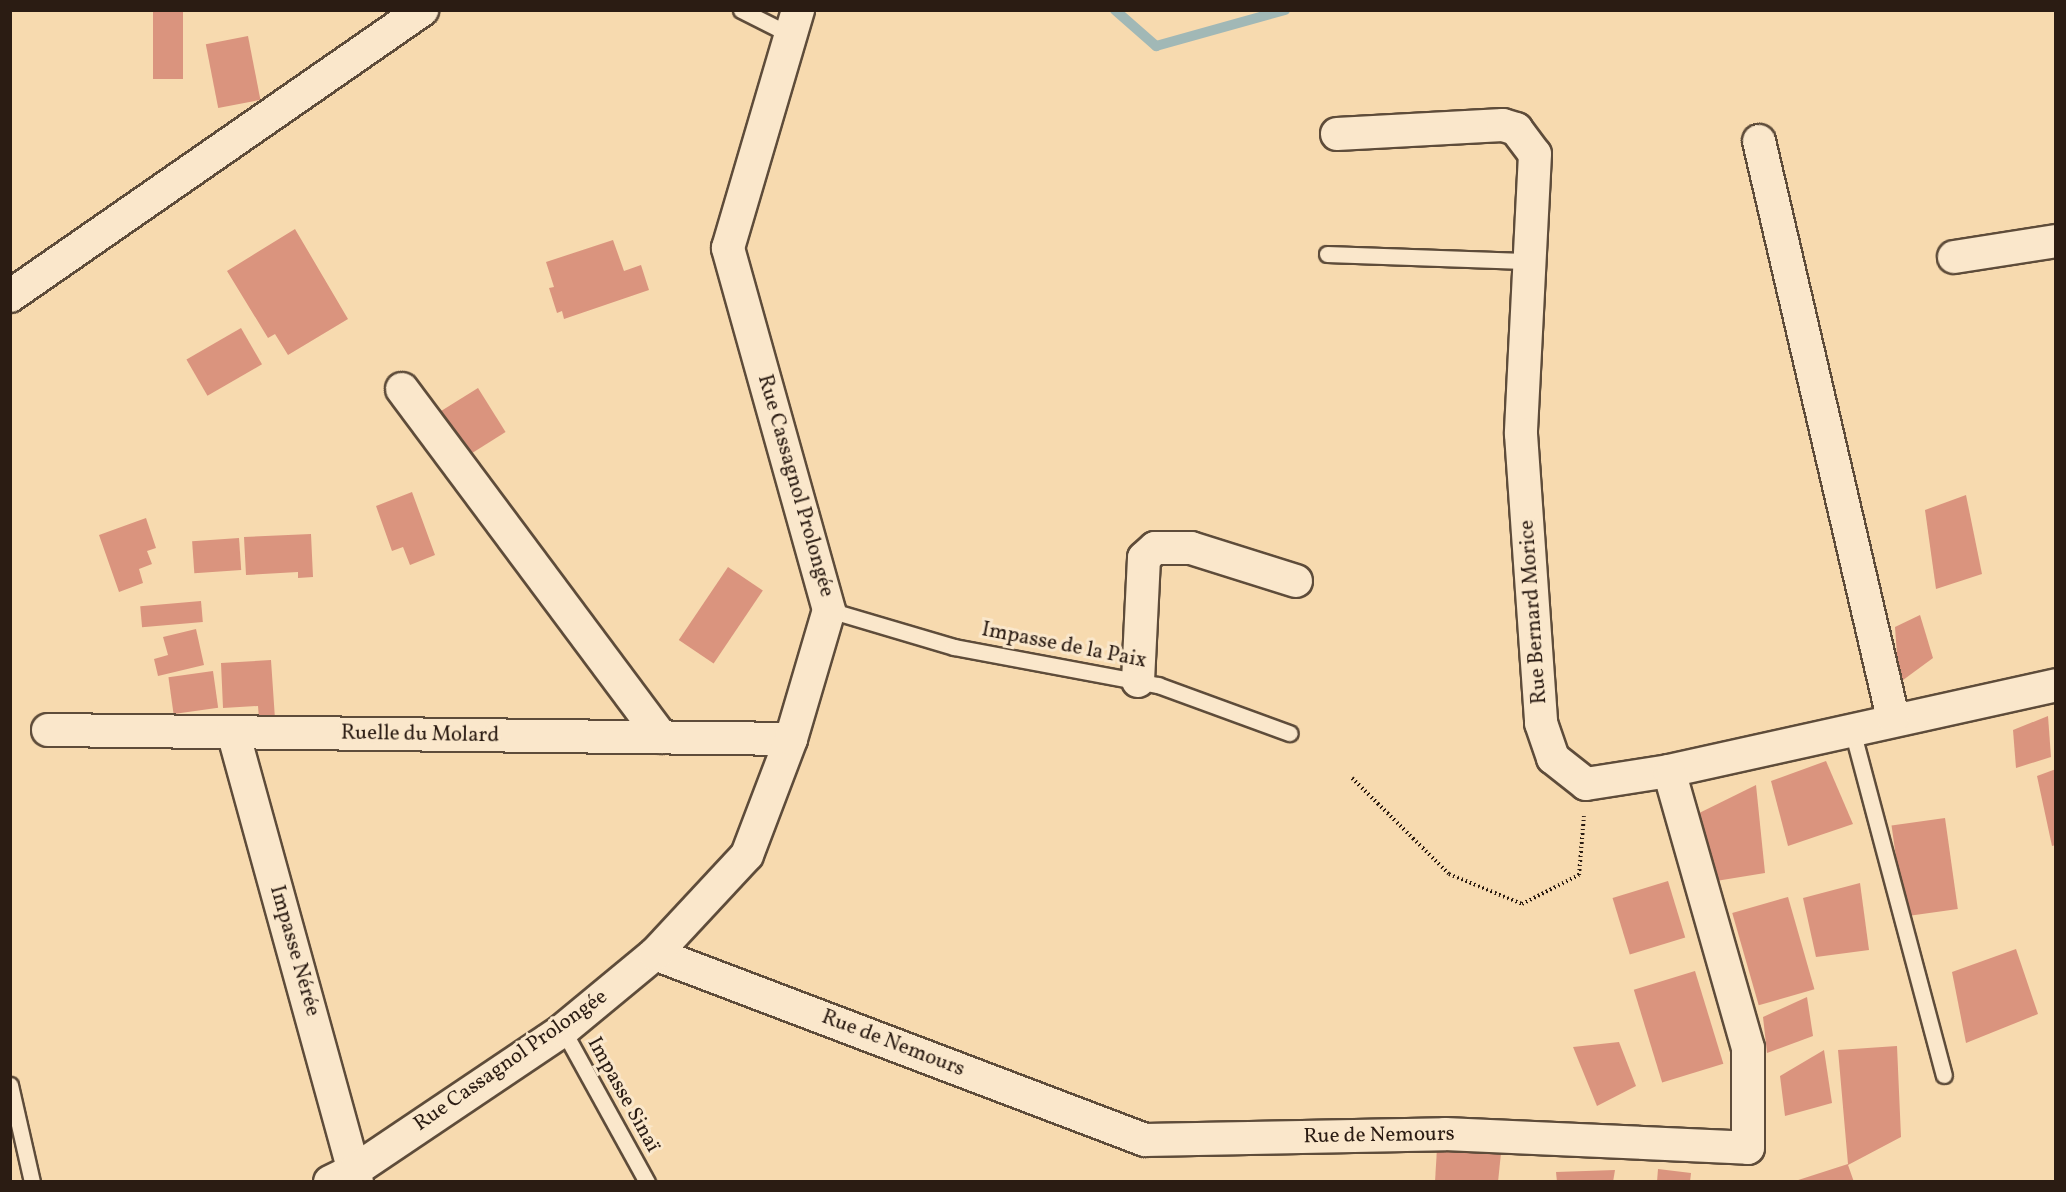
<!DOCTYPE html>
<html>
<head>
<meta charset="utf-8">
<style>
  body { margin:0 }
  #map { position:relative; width:2066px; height:1192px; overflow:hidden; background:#f7daaf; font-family:Vollkorn,serif }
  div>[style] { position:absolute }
  .stream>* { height:10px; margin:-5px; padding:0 5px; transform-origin:5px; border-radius:5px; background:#a1b8b6 }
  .building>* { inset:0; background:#da947e; transform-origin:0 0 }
  .path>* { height:4px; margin-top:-2px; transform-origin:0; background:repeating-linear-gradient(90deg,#2b1c13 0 1.5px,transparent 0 4.5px) }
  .roads { filter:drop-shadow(2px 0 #5e4c3a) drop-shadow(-2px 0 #5e4c3a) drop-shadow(0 2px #5e4c3a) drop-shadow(0 -2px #5e4c3a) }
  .lane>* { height:15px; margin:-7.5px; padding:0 7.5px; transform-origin:7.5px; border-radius:7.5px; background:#fae7cb }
  .street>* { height:32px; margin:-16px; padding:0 16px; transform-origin:16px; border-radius:16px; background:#fae7cb }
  span { translate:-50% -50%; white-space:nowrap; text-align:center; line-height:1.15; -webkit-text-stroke:6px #fae7cb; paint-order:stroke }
  .street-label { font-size:21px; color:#2b1c13 }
  .frame { position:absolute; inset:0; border:12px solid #2b1c13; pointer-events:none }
</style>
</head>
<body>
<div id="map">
  <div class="stream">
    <div style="left:1115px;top:10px;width:55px;rotate:41.3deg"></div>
    <div style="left:1156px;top:46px;width:134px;rotate:-15.6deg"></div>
  </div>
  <div class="building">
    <div style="left:153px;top:10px;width:30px;height:69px"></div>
    <div style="left:248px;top:36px;width:65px;height:43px;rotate:79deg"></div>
    <div style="clip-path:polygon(295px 229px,348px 319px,288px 355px,275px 334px,268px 338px,227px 271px)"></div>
    <div style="clip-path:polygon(613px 240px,624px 271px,641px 265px,649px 290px,564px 319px,562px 311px,557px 313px,549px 288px,554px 287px,546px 262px)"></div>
    <div style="left:241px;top:328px;width:42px;height:63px;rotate:60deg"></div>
    <div style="left:478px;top:388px;width:52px;height:44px;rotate:58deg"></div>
    <div style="clip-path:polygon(412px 492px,435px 555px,410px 565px,403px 547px,392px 551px,376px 506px)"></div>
    <div style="clip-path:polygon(1966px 495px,1982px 574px,1936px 589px,1925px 510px)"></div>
    <div style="clip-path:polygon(146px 518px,156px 548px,147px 551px,152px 564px,139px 569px,143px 583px,119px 592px,99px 535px)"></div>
    <div style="clip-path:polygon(311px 534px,313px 577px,298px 578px,298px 572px,246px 575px,244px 537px)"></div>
    <div style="left:239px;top:538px;width:32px;height:47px;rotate:86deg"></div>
    <div style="left:728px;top:567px;width:42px;height:88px;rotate:34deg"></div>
    <div style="left:201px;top:601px;width:21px;height:61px;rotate:85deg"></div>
    <div style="clip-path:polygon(1920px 615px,1933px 658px,1899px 683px,1895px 627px)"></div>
    <div style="clip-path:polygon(196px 629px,204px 665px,158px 676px,154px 659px,168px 655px,163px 637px)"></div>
    <div style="clip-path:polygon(271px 660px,275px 719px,259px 719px,258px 706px,223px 708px,221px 663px)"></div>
    <div style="left:213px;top:671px;width:37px;height:45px;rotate:82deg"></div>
    <div style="clip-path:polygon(2048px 716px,2051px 757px,2016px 768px,2013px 730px)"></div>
    <div style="clip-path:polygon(1826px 761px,1853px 824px,1788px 846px,1771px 781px)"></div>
    <div style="clip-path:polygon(2056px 769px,2056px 845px,2052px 846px,2037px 776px)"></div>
    <div style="clip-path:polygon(1756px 785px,1765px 873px,1716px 881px,1683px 821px)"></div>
    <div style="left:1945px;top:818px;width:92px;height:54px;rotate:82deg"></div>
    <div style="left:1668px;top:881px;width:59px;height:58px;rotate:73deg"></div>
    <div style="clip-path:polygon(1860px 883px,1869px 950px,1816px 957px,1803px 898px)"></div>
    <div style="left:1788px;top:897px;width:96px;height:58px;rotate:74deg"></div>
    <div style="clip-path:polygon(2016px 949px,2038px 1014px,1966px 1043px,1952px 972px)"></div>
    <div style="left:1695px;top:971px;width:97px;height:64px;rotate:73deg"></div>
    <div style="clip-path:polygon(1807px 997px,1813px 1036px,1767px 1053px,1763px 1017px)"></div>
    <div style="clip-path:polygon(1619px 1042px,1636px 1086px,1597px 1106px,1573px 1047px)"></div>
    <div style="clip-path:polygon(1897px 1046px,1901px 1137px,1848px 1165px,1854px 1182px,1792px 1182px,1848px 1164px,1838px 1050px)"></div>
    <div style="clip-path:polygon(1824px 1050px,1832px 1103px,1785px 1116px,1780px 1076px)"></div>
    <div style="clip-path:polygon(1437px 1148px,1501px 1153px,1498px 1182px,1435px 1182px)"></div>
    <div style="clip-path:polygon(1658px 1169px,1691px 1173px,1690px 1182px,1657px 1182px)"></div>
    <div style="clip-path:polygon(1615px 1170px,1613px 1182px,1557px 1182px,1556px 1172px)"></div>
  </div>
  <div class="path">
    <div style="left:1352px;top:778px;width:136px;rotate:44.7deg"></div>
    <div style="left:1449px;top:874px;width:79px;rotate:22.3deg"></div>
    <div style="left:1522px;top:904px;width:64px;rotate:-27deg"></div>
    <div style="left:1579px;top:875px;width:59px;rotate:-85.2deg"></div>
  </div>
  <div class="roads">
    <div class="lane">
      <div style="left:741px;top:10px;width:56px;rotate:26.6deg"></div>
      <div style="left:1327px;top:254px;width:204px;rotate:2deg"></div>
      <div style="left:829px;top:610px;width:130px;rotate:16.5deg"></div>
      <div style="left:954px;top:647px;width:208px;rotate:10.6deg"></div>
      <div style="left:1158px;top:685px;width:140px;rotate:20.1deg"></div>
      <div style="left:1852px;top:730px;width:357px;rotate:75.1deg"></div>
      <div style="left:563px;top:1030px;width:174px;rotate:61.1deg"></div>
      <div style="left:10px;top:1085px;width:99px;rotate:77.2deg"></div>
    </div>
    <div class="street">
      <div style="left:1337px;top:134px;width:166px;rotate:-3.1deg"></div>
      <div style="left:1503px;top:125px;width:14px;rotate:17deg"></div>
      <div style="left:1516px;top:129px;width:31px;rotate:53deg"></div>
      <div style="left:1535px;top:154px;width:280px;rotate:92.9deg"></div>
      <div style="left:1521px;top:434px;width:290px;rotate:86deg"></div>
      <div style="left:1541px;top:723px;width:37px;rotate:71deg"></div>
      <div style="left:1553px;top:758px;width:42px;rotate:38.2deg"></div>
      <div style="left:1586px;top:784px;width:84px;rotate:-8.9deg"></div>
      <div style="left:1669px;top:771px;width:396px;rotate:-12.5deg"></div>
      <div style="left:1759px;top:141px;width:592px;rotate:76.93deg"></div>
      <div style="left:1954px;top:257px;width:103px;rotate:-8.9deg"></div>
      <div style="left:10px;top:296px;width:502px;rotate:-34.77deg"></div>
      <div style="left:402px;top:389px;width:434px;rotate:53.3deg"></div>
      <div style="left:1138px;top:681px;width:123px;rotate:-87.2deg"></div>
      <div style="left:1144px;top:558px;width:15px;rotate:-42deg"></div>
      <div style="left:1155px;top:548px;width:36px"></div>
      <div style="left:1191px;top:548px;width:110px;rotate:17.4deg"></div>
      <div style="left:48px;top:730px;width:743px;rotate:0.69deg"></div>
      <div style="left:233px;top:732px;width:467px;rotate:74.6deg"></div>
      <div style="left:655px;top:954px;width:524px;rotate:20.79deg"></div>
      <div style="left:1145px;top:1140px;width:300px;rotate:-1.1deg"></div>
      <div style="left:1445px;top:1134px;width:303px;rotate:2.6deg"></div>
      <div style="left:1748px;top:1148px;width:100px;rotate:-90deg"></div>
      <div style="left:1748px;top:1048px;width:288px;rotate:-105.9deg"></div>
      <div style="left:330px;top:1182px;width:28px;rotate:-26deg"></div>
      <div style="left:355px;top:1170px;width:251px;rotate:-33.9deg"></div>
      <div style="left:563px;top:1030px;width:119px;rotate:-39.6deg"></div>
      <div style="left:655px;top:954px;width:135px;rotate:-47.1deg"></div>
      <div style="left:747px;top:855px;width:124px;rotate:-69.2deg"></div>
      <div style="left:791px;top:739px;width:134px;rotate:-73.6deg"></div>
      <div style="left:829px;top:610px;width:376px;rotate:-105.6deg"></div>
      <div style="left:728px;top:248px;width:248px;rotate:-73.6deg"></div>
    </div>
  </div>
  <div class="street-label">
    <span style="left:795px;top:486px;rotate:74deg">Rue Cassagnol Prolongée</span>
    <span style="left:1534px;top:612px;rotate:-94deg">Rue Bernard Morice</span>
    <span style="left:1064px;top:646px;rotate:11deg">Impasse de la Paix</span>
    <span style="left:420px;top:735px;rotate:1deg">Ruelle du Molard</span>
    <span style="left:294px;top:951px;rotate:74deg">Impasse Nérée</span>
    <span style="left:893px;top:1044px;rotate:21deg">Rue de Nemours</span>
    <span style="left:511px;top:1061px;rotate:-35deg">Rue Cassagnol Prolongée</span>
    <span style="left:623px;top:1095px;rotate:61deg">Impasse Sinaï</span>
    <span style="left:1379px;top:1136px;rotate:-1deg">Rue de Nemours</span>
  </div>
  <div class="frame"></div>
</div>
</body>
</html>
